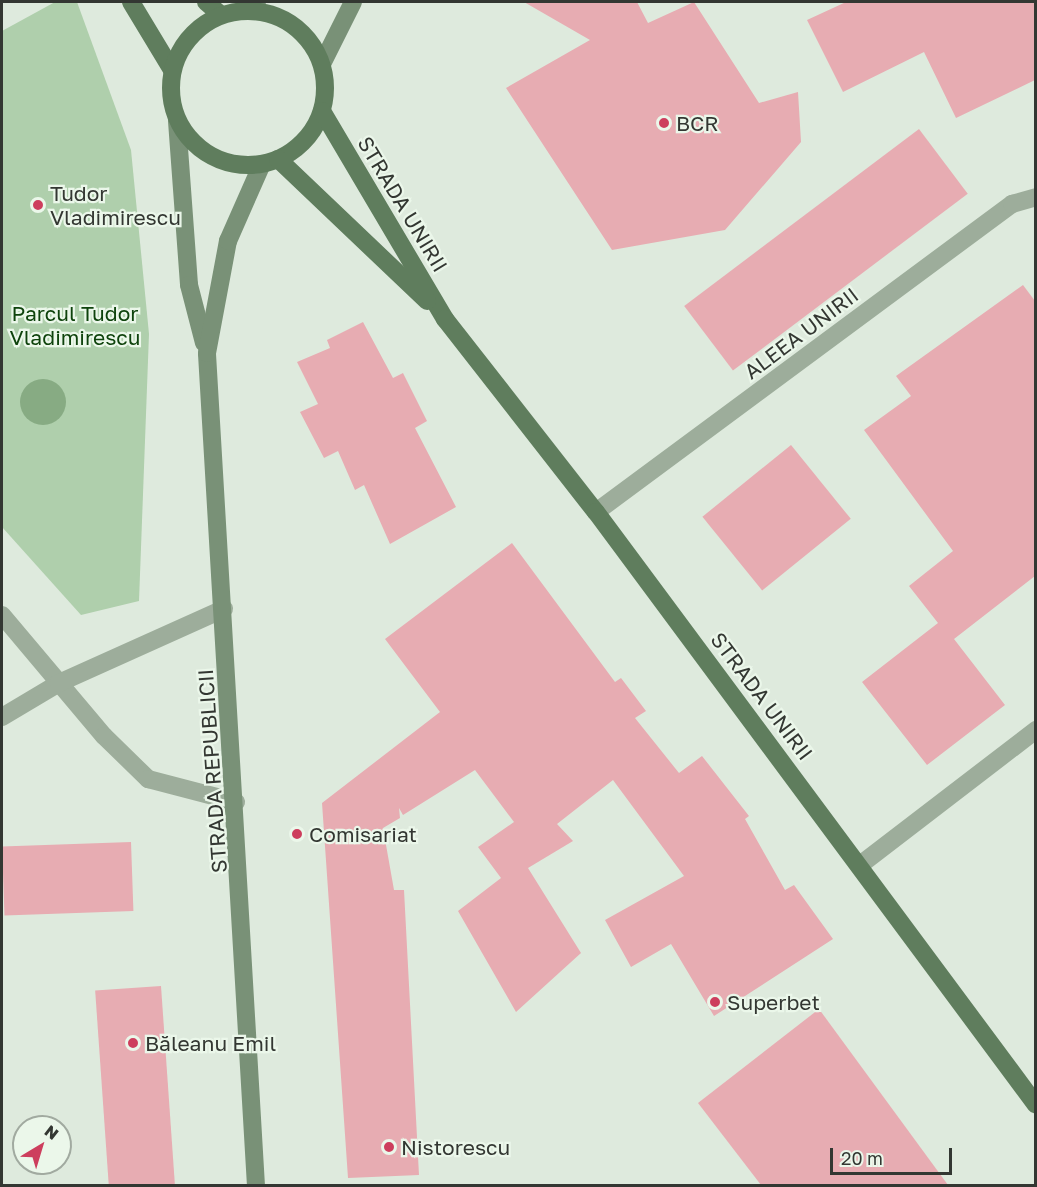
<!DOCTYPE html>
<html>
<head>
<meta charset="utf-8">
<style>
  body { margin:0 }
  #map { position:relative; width:1037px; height:1187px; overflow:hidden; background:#deeadd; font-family:"Golos Text",sans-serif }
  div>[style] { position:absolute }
  .green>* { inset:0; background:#afcfac }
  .water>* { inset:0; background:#87ab83 }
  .round { border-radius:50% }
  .building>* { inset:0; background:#e7acb2; transform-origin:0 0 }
  .street>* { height:18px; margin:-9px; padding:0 9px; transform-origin:9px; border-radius:9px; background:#9dad9b }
  .secondary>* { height:18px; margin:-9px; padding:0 9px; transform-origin:9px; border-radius:9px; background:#799177 }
  .primary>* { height:18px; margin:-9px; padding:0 9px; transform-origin:9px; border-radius:9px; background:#5f7d5d }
  .primary>.ring { margin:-9px; padding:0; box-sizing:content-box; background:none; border:18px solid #5f7d5d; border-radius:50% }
  .dots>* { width:16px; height:16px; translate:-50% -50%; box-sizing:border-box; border:3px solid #ebf7ea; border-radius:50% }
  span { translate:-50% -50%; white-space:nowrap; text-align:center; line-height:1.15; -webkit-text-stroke:4.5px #ebf7ea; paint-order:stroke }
  .poi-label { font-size:21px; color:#333732 }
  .left { translate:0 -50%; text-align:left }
  .street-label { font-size:21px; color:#333732 }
  .park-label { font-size:21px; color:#0e430c }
  .frame { position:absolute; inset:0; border:3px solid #333732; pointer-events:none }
  .north { position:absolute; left:12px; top:1115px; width:60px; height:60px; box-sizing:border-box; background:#ebf7ea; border:2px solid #a1aaa0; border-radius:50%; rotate:38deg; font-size:16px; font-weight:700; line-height:24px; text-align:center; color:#333732 }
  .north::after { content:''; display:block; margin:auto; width:21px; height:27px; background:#cd3e5d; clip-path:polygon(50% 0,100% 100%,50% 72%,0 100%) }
  .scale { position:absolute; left:830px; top:1148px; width:122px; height:27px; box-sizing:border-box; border:3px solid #333732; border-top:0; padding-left:8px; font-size:18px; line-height:21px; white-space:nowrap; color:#333732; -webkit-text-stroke:4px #ebf7ea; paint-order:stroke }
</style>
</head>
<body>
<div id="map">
  <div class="green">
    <div style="clip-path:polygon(55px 2px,77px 2px,131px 150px,149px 334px,139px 601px,81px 615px,2px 527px,2px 31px)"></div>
  </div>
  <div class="water">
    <div class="round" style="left:20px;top:379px;width:46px;height:46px"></div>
  </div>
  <div class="building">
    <div style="clip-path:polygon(524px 2px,637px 2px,648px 23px,694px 2px,759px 103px,798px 92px,801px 142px,725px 230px,612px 250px,506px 88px,590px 40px)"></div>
    <div style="clip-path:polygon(846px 2px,1035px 2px,1035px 80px,956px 118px,924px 52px,843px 92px,807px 20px)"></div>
    <div style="left:919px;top:129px;width:81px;height:294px;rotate:53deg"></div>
    <div style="clip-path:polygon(1023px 285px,1035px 301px,1035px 576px,954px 639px,1005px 705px,927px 765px,862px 682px,938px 623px,909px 586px,953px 551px,864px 430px,911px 396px,896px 376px)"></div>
    <div style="clip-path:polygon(363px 322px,393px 378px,403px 373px,427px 421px,415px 428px,456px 507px,390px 544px,364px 485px,355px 490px,338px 451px,324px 458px,300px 412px,318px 404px,297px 362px,330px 348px,327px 340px)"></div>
    <div style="left:791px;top:445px;width:95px;height:114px;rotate:51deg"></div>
    <div style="clip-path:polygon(512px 543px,615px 682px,621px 678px,646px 711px,635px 718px,679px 773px,702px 756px,749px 816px,745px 819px,785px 890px,794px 885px,833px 939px,714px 1016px,671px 944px,631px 967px,605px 920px,684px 876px,613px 780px,557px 824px,573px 841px,528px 868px,581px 953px,516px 1012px,458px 911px,501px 878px,478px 847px,514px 822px,475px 770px,403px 815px,399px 808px,400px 818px,383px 828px,394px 890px,404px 890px,419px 1175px,348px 1178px,322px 803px,440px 712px,385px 639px)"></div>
    <div style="left:131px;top:842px;width:69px;height:129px;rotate:88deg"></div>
    <div style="left:161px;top:986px;width:199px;height:66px;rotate:86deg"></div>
    <div style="clip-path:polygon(819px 1009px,948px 1185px,761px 1185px,698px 1103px)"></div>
  </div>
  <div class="street">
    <div style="left:596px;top:512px;width:518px;rotate:-36.52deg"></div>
    <div style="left:1012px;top:204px;width:25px;rotate:-16deg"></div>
    <div style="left:2px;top:615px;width:158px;rotate:49.9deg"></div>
    <div style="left:104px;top:736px;width:62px;rotate:44.3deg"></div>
    <div style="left:148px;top:779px;width:91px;rotate:14.6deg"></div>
    <div style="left:2px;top:717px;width:66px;rotate:-30.8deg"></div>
    <div style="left:59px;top:683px;width:181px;rotate:-24.2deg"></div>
    <div style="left:860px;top:865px;width:222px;rotate:-37.5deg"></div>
  </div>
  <div class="secondary">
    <div style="left:251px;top:10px;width:10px;rotate:-53deg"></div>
    <div style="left:322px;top:64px;width:69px;rotate:-63.4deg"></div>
    <div style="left:177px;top:121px;width:164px;rotate:85.8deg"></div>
    <div style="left:189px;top:285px;width:60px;rotate:75.5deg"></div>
    <div style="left:256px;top:1186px;width:834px;rotate:-93.37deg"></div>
    <div style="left:207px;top:353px;width:114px;rotate:-79.4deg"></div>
    <div style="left:228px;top:241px;width:84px;rotate:-66.2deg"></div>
  </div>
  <div class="primary">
    <div style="left:131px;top:2px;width:79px;rotate:58.9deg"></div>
    <div style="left:206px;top:2px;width:18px;rotate:41deg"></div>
    <div class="ring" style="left:171px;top:11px;width:136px;height:136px"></div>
    <div style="left:322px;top:111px;width:242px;rotate:59.4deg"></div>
    <div style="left:445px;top:319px;width:245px;rotate:52deg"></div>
    <div style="left:596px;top:512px;width:738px;rotate:53.42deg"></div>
    <div style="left:278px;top:159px;width:206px;rotate:43.6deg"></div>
  </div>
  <div class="dots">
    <div style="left:664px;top:123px;background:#cd3e5d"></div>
    <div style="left:38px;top:205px;background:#cd3e5d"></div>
    <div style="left:297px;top:834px;background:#cd3e5d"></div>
    <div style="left:715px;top:1002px;background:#cd3e5d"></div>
    <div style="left:133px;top:1043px;background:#cd3e5d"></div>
    <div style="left:389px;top:1147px;background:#cd3e5d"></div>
  </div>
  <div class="poi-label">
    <span class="left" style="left:676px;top:123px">BCR</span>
    <span class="left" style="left:50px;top:205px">Tudor<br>Vladimirescu</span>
    <span class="left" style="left:309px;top:834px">Comisariat</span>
    <span class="left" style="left:727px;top:1002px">Superbet</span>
    <span class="left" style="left:145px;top:1043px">Băleanu Emil</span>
    <span class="left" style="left:401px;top:1147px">Nistorescu</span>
  </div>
  <div class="street-label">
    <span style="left:403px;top:204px;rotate:59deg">STRADA UNIRII</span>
    <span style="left:801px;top:333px;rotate:-37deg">ALEEA UNIRII</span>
    <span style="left:762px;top:696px;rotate:53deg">STRADA UNIRII</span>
    <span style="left:212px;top:771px;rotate:-94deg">STRADA REPUBLICII</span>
  </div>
  <div class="park-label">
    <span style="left:75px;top:325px">Parcul Tudor<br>Vladimirescu</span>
  </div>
  <div class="frame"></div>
  <div class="north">N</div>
  <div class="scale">20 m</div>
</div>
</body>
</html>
